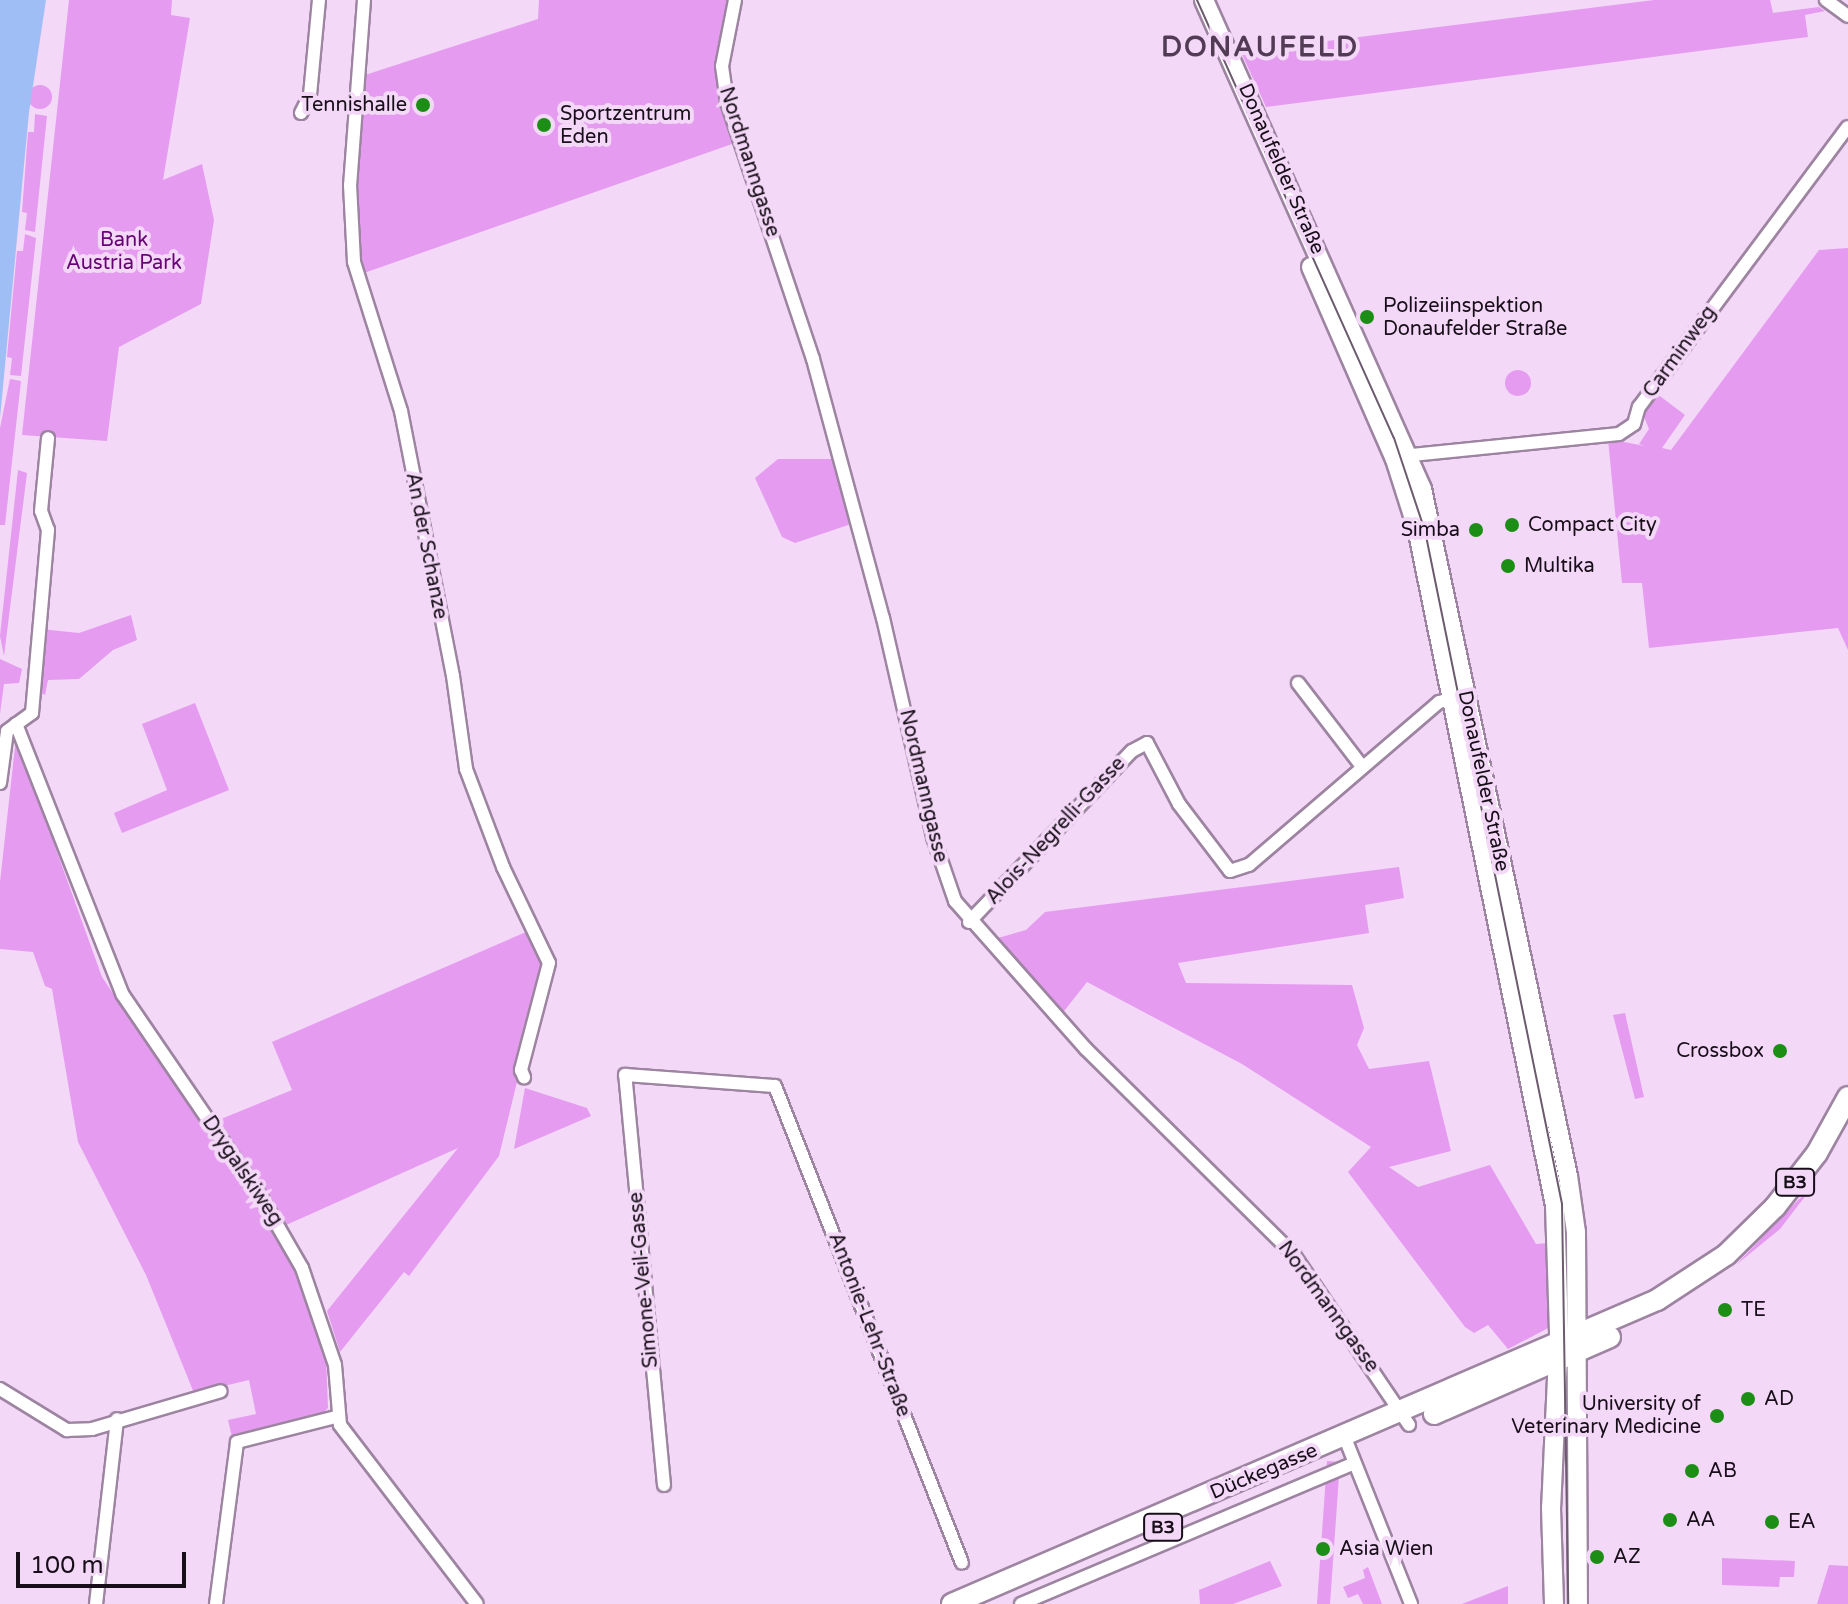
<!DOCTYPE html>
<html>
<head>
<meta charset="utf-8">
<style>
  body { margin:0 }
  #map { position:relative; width:1848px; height:1604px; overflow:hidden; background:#f3d8f7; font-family:"Varela Round",sans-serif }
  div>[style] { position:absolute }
  .green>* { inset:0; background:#e59bf0; transform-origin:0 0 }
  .round { border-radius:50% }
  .water>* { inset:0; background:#9fbef6 }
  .roads { filter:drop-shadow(2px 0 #9d84a1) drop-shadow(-2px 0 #9d84a1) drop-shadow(0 2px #9d84a1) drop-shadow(0 -2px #9d84a1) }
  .minor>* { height:12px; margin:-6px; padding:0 6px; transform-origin:6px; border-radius:6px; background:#fff }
  .secondary>* { height:18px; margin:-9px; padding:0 9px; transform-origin:9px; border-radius:9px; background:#fff }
  .primary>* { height:20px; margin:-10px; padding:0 10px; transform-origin:10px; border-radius:10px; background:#fff }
  .tram>* { height:2px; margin:-1px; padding:0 1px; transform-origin:1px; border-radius:1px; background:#6c5b6e }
  .dots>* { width:22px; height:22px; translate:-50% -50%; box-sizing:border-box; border:4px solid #f3d8f7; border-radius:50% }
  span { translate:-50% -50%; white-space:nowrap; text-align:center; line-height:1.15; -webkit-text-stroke:8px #f3d8f7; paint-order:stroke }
  .shield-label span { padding:2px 6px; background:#f3d8f7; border:2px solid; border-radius:6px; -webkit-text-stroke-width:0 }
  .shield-label { font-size:18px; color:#180e19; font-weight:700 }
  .poi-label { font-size:20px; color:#180e19 }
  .right { translate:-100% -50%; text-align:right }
  .left { translate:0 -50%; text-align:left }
  .street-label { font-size:20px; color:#180e19 }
  .park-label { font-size:20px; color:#680375 }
  .district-label { font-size:28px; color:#523c55; font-weight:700; letter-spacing:2px }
  .scale { position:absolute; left:16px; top:1552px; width:170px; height:36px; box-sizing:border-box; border:4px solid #180e19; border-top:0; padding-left:10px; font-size:24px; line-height:28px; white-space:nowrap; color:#180e19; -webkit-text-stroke:6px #f3d8f7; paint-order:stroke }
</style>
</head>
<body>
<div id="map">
  <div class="green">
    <div style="clip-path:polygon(69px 0,172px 0,171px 15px,190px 18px,163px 180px,202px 164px,214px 220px,201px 304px,119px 347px,107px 441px,22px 435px)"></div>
    <div style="clip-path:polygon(539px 0,729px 0,716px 67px,735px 143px,364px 273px,353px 200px,365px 75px,538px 19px)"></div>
    <div style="clip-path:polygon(1654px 0,1770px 0,1773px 13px,1819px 7px,1825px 11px,1805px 15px,1808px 37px,1266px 107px,1241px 52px)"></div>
    <div class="round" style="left:28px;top:85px;width:24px;height:24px"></div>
    <div style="clip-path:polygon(35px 114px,47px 116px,35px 232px,25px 230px,27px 213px,22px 212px,28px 132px,34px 132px)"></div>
    <div style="clip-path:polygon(25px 234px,36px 238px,21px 376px,10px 375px,12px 358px,7px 357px,17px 251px,23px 251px)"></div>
    <div style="clip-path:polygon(1848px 248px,1848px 650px,1838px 628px,1649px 648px,1642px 583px,1622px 583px,1608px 439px,1645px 446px,1639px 444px,1649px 429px,1642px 412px,1656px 393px,1685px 415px,1662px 448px,1671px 450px,1819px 250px)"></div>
    <div class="round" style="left:1505px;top:370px;width:26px;height:26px"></div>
    <div style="clip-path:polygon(10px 379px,21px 381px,5px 525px,0 525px,0 428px)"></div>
    <div style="clip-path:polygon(778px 459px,836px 459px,857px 522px,795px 543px,782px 537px,755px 478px)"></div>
    <div style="clip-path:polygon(18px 470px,27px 473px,4px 656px,0 636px)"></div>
    <div style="clip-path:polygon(131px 615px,137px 640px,113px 650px,79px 679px,48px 680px,45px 695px,35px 690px,46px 648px,41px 629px,79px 633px)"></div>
    <div style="clip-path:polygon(0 659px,22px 669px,19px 683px,4px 684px,0 714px)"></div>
    <div style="clip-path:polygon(195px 703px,229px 790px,122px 833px,114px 813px,167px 790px,142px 724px)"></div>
    <div style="clip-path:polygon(16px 738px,102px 977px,290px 1254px,326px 1355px,328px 1408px,322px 1414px,232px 1437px,228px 1420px,256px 1414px,249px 1380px,194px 1393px,146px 1275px,78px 1142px,52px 989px,45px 986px,33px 952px,0 949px,0 882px)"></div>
    <div style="clip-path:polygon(1399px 867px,1404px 898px,1365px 905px,1369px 933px,1178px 963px,1186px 983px,1352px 985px,1364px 1028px,1357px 1045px,1369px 1069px,1429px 1061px,1451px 1151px,1389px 1167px,1418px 1187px,1490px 1165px,1536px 1244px,1549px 1243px,1552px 1326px,1508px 1349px,1488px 1325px,1474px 1333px,1465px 1327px,1348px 1172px,1371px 1147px,1242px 1064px,1087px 982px,1061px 1015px,991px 940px,1026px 930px,1045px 912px)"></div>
    <div style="clip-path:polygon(533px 929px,549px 963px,524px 1077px,517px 1082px,499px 1156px,409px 1276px,404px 1272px,340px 1352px,327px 1311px,458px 1148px,284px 1226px,216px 1121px,292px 1090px,272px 1042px)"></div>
    <div style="clip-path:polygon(1625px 1013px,1644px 1097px,1635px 1099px,1613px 1015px)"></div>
    <div style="clip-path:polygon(525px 1088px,587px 1108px,591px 1116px,514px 1149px)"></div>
    <div style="clip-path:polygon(1810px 1190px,1780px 1229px,1736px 1265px,1798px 1200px)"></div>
    <div style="left:1327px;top:1461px;width:13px;height:369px;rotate:4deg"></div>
    <div style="clip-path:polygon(1722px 1558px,1795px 1561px,1794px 1577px,1780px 1577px,1779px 1587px,1722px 1585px)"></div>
    <div style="clip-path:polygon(1270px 1561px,1282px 1586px,1233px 1604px,1200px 1604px,1199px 1590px)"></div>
    <div style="clip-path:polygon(1829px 1565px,1848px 1566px,1848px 1604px,1817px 1604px)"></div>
    <div style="clip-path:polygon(1368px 1567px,1382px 1604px,1363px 1604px,1358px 1594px,1348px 1598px,1343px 1587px,1365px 1578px,1363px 1570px)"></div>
    <div style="clip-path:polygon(1508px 1586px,1508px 1604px,1462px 1604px)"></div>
  </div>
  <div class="water">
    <div style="clip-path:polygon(0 0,46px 0,29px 112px,0 418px)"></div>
  </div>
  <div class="roads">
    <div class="minor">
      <div style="left:364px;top:0;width:186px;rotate:94.3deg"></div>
      <div style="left:350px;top:185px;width:77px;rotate:87deg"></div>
      <div style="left:354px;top:262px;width:156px;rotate:72.5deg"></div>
      <div style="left:401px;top:411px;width:270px;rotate:78.9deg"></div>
      <div style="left:453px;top:676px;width:94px;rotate:82deg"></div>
      <div style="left:466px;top:769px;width:105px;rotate:69.3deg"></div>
      <div style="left:503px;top:867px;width:106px;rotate:64.4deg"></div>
      <div style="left:549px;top:963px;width:111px;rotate:104.7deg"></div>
      <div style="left:521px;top:1070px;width:8px;rotate:67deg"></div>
      <div style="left:735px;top:0;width:67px;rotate:101.1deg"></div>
      <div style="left:722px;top:66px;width:36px;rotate:82deg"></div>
      <div style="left:727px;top:102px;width:271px;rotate:71.5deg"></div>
      <div style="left:813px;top:359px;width:268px;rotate:74.9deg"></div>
      <div style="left:883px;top:618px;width:225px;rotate:77.1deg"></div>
      <div style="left:933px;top:837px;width:68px;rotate:71deg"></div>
      <div style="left:955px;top:901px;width:198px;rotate:48.5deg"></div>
      <div style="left:1086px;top:1049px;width:293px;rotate:44.7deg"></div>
      <div style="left:1294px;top:1255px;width:205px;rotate:55.9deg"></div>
      <div style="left:1826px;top:0;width:27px;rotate:36deg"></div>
      <div style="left:301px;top:113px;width:20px;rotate:-63deg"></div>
      <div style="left:310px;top:95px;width:95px;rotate:-84.6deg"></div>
      <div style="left:1402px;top:456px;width:218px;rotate:-5.8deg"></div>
      <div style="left:1619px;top:434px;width:18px;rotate:-34deg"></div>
      <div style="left:1634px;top:424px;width:18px;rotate:-74deg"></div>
      <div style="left:1639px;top:407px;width:349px;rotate:-53.3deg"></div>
      <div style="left:1298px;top:683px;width:103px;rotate:52.5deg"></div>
      <div style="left:16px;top:724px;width:291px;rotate:68.5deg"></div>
      <div style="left:123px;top:995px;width:245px;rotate:55.7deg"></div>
      <div style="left:261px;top:1197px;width:82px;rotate:60deg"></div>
      <div style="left:302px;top:1268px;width:102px;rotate:71.2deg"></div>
      <div style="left:335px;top:1365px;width:60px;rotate:85.2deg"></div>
      <div style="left:340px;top:1425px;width:225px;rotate:52.6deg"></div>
      <div style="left:0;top:783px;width:52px;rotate:-82.3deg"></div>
      <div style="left:7px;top:731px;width:31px;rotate:-36deg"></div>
      <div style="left:32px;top:713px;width:184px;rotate:-85deg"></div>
      <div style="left:48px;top:530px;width:20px;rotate:-110deg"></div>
      <div style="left:41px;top:511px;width:73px;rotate:-84.5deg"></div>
      <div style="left:969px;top:922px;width:236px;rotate:-46.4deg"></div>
      <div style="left:1132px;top:751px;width:17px;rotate:-28deg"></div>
      <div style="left:1147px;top:743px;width:69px;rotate:62.3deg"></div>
      <div style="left:1179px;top:804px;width:84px;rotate:52.7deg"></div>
      <div style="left:1230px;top:871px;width:20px;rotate:-18deg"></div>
      <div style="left:1249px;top:865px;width:250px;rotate:-40.6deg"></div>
      <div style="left:1439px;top:702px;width:21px;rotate:-14deg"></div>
      <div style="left:0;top:1389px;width:79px;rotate:31.5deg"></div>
      <div style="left:67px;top:1430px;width:25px;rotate:-2deg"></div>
      <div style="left:92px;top:1429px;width:134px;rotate:-16.4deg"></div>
      <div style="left:1345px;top:1438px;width:179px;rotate:68.3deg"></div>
      <div style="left:664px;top:1485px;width:412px;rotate:-95.4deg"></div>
      <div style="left:625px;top:1075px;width:150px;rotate:4.2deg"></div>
      <div style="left:775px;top:1086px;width:512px;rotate:68.59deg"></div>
      <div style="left:96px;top:1604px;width:186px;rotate:-83.5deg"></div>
      <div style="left:216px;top:1604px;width:163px;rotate:-82.6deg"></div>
      <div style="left:237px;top:1442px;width:102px;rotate:-14.2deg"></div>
      <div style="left:1021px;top:1604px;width:362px;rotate:-22.9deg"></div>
    </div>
    <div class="secondary">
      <div style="left:1204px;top:0;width:535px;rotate:65.97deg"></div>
      <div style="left:1422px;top:489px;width:702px;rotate:78deg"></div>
      <div style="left:1568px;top:1176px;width:57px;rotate:81.9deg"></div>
      <div style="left:1576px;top:1232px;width:372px;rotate:89.7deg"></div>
      <div style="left:1311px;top:267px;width:210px;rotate:66.4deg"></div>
      <div style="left:1395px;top:459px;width:72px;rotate:72.3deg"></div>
      <div style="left:1417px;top:528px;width:691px;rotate:78.48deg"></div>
      <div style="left:1555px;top:1205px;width:129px;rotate:88.2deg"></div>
      <div style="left:1559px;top:1334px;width:174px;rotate:92.6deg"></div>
      <div style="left:1551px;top:1508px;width:96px;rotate:88.2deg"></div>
    </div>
    <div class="primary">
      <div style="left:1434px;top:1414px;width:192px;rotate:-23.6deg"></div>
      <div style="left:952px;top:1604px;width:768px;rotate:-23.33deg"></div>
      <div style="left:1657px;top:1300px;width:82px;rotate:-33.1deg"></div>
      <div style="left:1726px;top:1255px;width:69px;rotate:-44.4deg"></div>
      <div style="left:1775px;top:1207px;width:68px;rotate:-52.1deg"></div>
      <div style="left:1817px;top:1153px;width:64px;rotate:-61deg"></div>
    </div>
  </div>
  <div class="tram">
    <div style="left:1197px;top:0;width:480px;rotate:65.8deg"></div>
    <div style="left:1394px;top:438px;width:98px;rotate:71.6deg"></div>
    <div style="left:1425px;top:531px;width:687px;rotate:78.49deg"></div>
    <div style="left:1562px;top:1204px;width:400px;rotate:89.1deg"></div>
  </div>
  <div class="dots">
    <div style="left:423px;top:105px;background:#1c8e16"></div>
    <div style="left:544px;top:125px;background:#1c8e16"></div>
    <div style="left:1367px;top:317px;background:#1c8e16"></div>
    <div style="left:1512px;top:525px;background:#1c8e16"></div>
    <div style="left:1476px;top:530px;background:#1c8e16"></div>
    <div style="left:1508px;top:566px;background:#1c8e16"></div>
    <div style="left:1780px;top:1051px;background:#1c8e16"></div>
    <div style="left:1725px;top:1310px;background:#1c8e16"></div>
    <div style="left:1748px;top:1399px;background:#1c8e16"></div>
    <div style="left:1717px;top:1416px;background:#1c8e16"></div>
    <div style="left:1692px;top:1471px;background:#1c8e16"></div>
    <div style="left:1670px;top:1520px;background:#1c8e16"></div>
    <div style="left:1772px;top:1522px;background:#1c8e16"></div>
    <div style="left:1323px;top:1549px;background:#1c8e16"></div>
    <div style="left:1597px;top:1557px;background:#1c8e16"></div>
  </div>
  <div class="shield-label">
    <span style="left:1795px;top:1182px">B3</span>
    <span style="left:1163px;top:1527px">B3</span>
  </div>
  <div class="poi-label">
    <span class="right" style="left:407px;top:105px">Tennishalle</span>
    <span class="left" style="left:560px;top:126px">Sportzentrum<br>Eden</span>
    <span class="left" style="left:1383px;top:318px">Polizeiinspektion<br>Donaufelder Straße</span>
    <span class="left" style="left:1528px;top:525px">Compact City</span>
    <span class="right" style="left:1460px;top:530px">Simba</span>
    <span class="left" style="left:1524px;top:566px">Multika</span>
    <span class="right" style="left:1764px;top:1051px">Crossbox</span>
    <span class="left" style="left:1741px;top:1310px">TE</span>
    <span class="left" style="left:1764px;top:1399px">AD</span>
    <span class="right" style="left:1701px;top:1416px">University of<br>Veterinary Medicine</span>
    <span class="left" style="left:1708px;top:1471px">AB</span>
    <span class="left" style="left:1686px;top:1520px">AA</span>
    <span class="left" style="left:1788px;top:1522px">EA</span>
    <span class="left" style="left:1339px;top:1549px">Asia Wien</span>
    <span class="left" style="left:1613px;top:1557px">AZ</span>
  </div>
  <div class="street-label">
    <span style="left:749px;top:162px;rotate:72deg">Nordmanngasse</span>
    <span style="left:1281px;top:169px;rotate:66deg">Donaufelder Straße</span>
    <span style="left:1680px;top:352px;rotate:-54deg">Carminweg</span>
    <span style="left:426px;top:546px;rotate:79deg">An der Schanze</span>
    <span style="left:1483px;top:781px;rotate:78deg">Donaufelder Straße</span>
    <span style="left:923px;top:786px;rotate:77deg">Nordmanngasse</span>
    <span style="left:1056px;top:831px;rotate:-47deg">Alois-Negrelli-Gasse</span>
    <span style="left:242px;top:1171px;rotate:56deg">Drygalskiweg</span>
    <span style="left:644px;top:1280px;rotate:-95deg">Simone-Veil-Gasse</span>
    <span style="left:1328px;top:1307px;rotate:54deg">Nordmanngasse</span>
    <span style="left:869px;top:1325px;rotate:69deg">Antonie-Lehr-Straße</span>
    <span style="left:1264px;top:1472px;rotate:-23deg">Dückegasse</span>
  </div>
  <div class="park-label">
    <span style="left:124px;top:252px">Bank<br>Austria Park</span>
  </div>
  <div class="district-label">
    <span style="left:1260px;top:47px">DONAUFELD</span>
  </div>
  <div class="scale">100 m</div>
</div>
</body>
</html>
